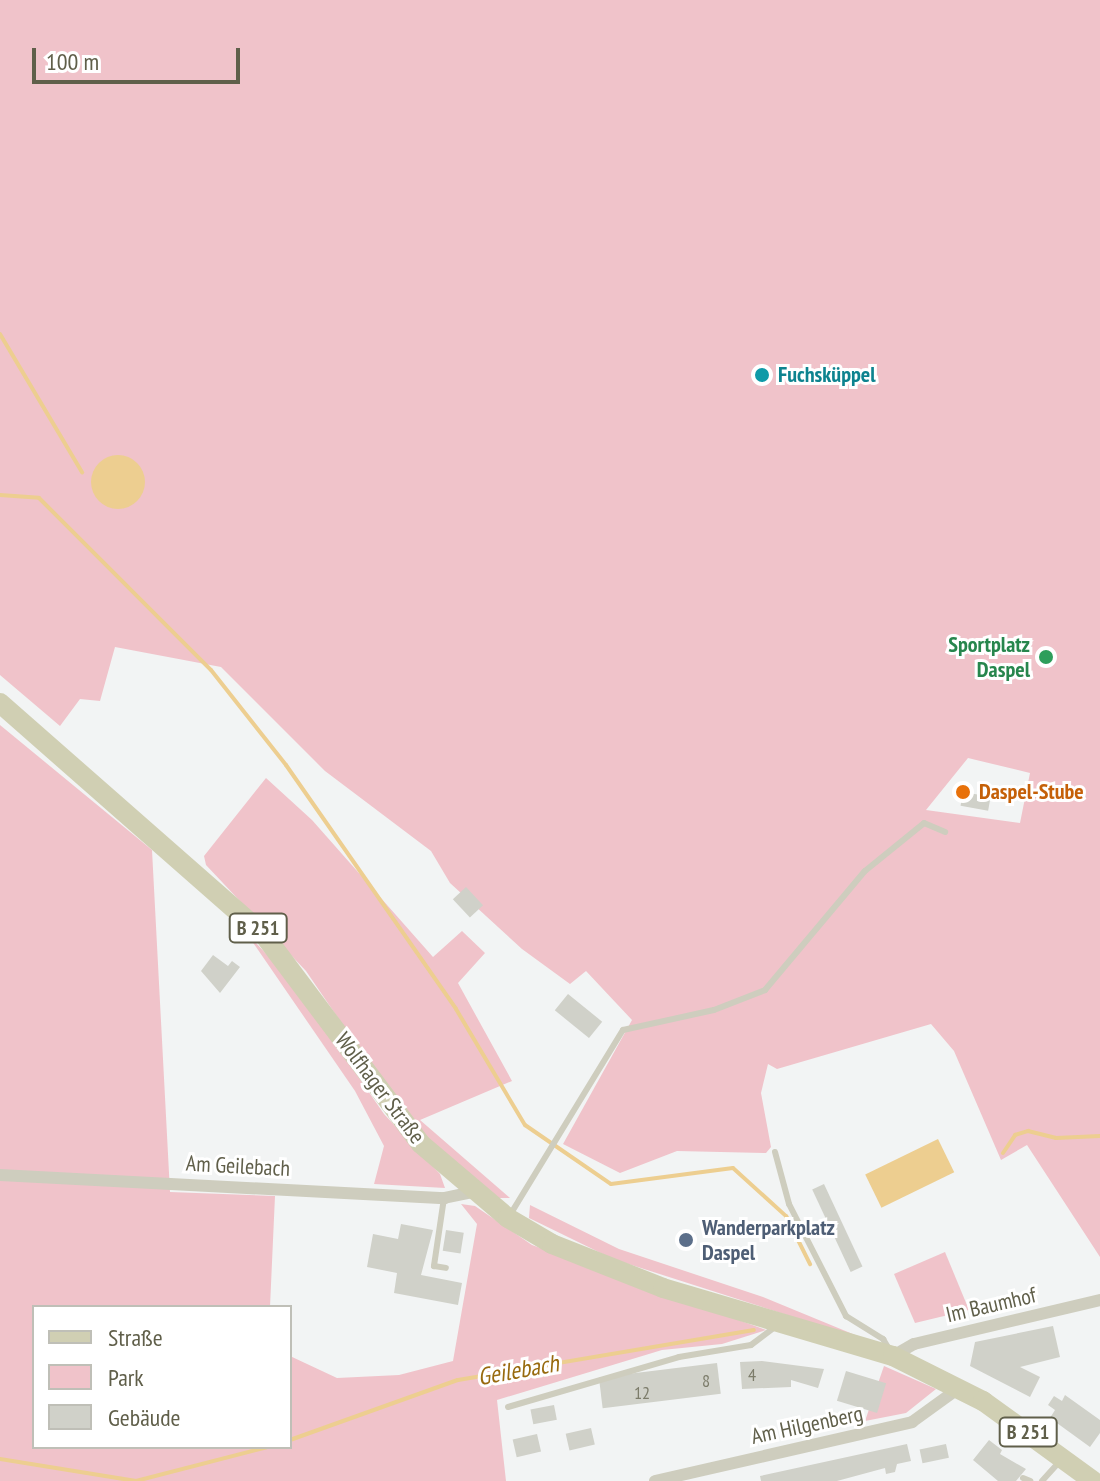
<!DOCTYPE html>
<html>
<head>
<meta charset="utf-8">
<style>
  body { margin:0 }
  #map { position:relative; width:1100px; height:1481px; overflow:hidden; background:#f2f4f4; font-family:"PT Sans Narrow",sans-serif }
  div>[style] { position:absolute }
  .green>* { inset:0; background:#f0c3ca }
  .water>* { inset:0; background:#edce90; transform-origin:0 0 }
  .round { border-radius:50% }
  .stream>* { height:4px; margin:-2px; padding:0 2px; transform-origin:2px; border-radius:2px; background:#edce90 }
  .building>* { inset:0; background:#d0d1c9; transform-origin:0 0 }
  .lane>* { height:6px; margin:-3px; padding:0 3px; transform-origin:3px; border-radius:3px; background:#cecdbe }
  .street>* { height:12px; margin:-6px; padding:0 6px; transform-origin:6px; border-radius:6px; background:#cecdbe }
  .primary>* { height:20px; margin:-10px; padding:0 10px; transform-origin:10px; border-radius:10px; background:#d0cfb3 }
  .dots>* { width:22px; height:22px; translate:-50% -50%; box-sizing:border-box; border:4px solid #fff; border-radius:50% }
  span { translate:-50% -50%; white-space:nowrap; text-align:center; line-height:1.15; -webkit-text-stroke:6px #fff; paint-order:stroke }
  .number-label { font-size:18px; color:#7c7c6a }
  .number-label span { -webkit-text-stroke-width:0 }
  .shield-label span { padding:2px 6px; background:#fff; border:2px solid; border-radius:6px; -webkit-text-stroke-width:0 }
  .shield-label { font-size:20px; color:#605f4a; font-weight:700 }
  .culture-label { font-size:22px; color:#0d838f; font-weight:700 }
  .left { translate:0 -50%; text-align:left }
  .leisure-label { font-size:22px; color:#27864d; font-weight:700 }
  .right { translate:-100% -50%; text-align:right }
  .food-label { font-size:22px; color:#c56008; font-weight:700 }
  .street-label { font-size:22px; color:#605f4a }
  .service-label { font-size:22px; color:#4e5e75; font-weight:700 }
  .water-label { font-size:24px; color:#986a0e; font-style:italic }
  .legend { position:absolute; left:32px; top:1305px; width:260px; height:144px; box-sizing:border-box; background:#fff; border:2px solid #bfbfb7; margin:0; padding:10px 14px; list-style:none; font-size:24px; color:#605f4a }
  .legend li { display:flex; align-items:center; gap:16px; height:40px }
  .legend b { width:40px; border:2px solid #bfbfb7 }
  .scale { position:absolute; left:32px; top:48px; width:208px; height:36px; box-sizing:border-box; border:4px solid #605f4a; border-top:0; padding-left:10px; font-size:24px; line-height:28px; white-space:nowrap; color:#605f4a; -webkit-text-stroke:6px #fff; paint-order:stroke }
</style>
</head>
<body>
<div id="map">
  <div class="green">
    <div style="clip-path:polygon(evenodd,0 0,1100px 0,1100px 1257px,1027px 1145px,1001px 1160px,954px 1051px,931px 1024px,777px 1069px,768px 1064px,761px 1093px,771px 1147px,766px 1153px,677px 1151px,620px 1173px,563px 1144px,632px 1020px,586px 971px,570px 984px,522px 949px,450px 883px,431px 851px,325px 771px,221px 667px,115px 647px,100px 701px,80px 699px,60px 726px,0 675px,0 0,968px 758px,1030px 773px,1020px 823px,926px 810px,968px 758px)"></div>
    <div style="clip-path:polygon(0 725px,152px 850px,170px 1192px,275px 1196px,270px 1307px,34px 1307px,34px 1447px,290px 1447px,290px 1356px,337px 1378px,399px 1375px,453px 1361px,477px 1224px,461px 1204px,475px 1206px,532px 1245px,766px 1330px,722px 1344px,662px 1350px,497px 1400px,506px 1481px,0 1481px)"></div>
    <div style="clip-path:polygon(266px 778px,312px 820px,433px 957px,462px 931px,485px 953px,458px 983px,512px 1081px,420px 1120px,510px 1198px,499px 1198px,430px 1140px,379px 1078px,306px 971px,206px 865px,204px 856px)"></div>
    <div style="clip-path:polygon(245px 931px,294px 984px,384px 1114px,440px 1174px,445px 1188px,374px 1184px,384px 1146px,355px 1091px)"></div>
    <div style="clip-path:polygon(530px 1205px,619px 1249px,763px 1297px,877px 1344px,613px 1259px,529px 1218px)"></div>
    <div style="clip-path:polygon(945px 1252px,969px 1310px,915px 1323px,894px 1274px)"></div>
    <div style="clip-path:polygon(884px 1366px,936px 1389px,906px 1413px,865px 1421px)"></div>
  </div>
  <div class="water">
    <div class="round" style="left:91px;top:455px;width:54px;height:54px"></div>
    <div style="left:938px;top:1139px;width:37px;height:81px;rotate:64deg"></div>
  </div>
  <div class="stream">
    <div style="left:0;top:334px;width:161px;rotate:59.3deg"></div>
    <div style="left:0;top:495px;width:39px;rotate:4deg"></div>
    <div style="left:39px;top:498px;width:243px;rotate:45deg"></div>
    <div style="left:211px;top:670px;width:121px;rotate:51.7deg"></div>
    <div style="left:286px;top:765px;width:297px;rotate:55.1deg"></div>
    <div style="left:456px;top:1009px;width:135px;rotate:59.3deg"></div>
    <div style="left:525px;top:1125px;width:104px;rotate:34.5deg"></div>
    <div style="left:611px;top:1184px;width:123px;rotate:-7.5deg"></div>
    <div style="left:733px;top:1168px;width:72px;rotate:42.2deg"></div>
    <div style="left:786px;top:1216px;width:54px;rotate:63.4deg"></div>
    <div style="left:1003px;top:1153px;width:22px;rotate:-56deg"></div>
    <div style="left:1015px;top:1135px;width:14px;rotate:-17deg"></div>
    <div style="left:1028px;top:1131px;width:29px;rotate:14deg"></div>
    <div style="left:1056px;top:1138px;width:44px;rotate:-2.6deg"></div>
    <div style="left:290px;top:1440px;width:178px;rotate:-19.7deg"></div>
    <div style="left:458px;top:1380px;width:300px;rotate:-9.6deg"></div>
    <div style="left:0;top:1459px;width:138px;rotate:9.2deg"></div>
    <div style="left:136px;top:1481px;width:135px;rotate:-14.5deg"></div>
  </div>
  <div class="building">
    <div style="left:963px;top:792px;width:28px;height:14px;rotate:10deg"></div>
    <div style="left:466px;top:887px;width:25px;height:18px;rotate:47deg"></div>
    <div style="clip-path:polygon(213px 955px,228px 966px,232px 961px,240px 967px,220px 993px,201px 971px)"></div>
    <div style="left:568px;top:994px;width:44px;height:21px;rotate:39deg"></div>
    <div style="left:824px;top:1184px;width:91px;height:13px;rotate:65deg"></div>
    <div style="clip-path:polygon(401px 1224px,433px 1230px,421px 1275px,462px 1283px,458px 1305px,394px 1293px,397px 1273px,367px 1267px,373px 1234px,398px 1239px)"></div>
    <div style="left:446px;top:1230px;width:18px;height:21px;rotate:9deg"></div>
    <div style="clip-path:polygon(1053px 1326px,1060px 1357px,1020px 1367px,1040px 1377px,1030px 1397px,970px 1366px,975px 1342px)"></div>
    <div style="clip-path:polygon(762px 1361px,824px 1369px,818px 1388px,791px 1380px,791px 1387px,742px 1389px,740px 1362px)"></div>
    <div style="left:717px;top:1363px;width:31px;height:119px;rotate:83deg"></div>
    <div style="left:846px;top:1371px;width:42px;height:31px;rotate:17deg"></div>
    <div style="clip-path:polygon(1065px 1395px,1100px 1420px,1100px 1433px,1090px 1447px,1050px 1418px,1055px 1410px,1048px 1405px,1054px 1396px,1062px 1401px)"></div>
    <div style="left:554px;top:1405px;width:15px;height:24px;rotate:79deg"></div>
    <div style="left:591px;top:1428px;width:17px;height:26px;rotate:77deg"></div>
    <div style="left:537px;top:1434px;width:18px;height:25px;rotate:77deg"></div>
    <div style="clip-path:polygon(989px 1440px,1002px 1450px,1000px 1454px,1026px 1469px,1016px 1481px,998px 1481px,973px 1460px)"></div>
    <div style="clip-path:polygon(907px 1444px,911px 1461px,897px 1464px,895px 1472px,886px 1474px,885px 1468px,837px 1481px,761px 1481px,760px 1476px)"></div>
    <div style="left:946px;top:1444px;width:14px;height:27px;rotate:78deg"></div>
  </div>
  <div class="lane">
    <div style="left:775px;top:1152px;width:54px;rotate:74.9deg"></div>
    <div style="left:789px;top:1204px;width:126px;rotate:63deg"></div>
    <div style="left:846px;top:1316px;width:44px;rotate:31.9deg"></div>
    <div style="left:883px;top:1339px;width:12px;rotate:59deg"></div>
    <div style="left:444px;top:1198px;width:69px;rotate:98.4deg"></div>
    <div style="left:434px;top:1266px;width:12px;rotate:9deg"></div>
    <div style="left:510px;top:1215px;width:217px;rotate:-58.6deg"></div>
    <div style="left:623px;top:1030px;width:93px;rotate:-12.4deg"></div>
    <div style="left:714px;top:1010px;width:55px;rotate:-21.4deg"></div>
    <div style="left:765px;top:990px;width:155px;rotate:-50deg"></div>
    <div style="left:865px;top:871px;width:76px;rotate:-39.1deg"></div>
    <div style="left:924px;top:823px;width:23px;rotate:23deg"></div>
    <div style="left:508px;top:1407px;width:178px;rotate:-16.3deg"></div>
    <div style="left:679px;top:1357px;width:73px;rotate:-9.5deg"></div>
    <div style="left:751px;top:1345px;width:31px;rotate:-37deg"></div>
    <div style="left:1023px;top:1478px;width:8px;rotate:23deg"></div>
    <div style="left:1042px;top:1481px;width:25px;rotate:-48deg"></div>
  </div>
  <div class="street">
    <div style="left:0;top:1175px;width:445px;rotate:3deg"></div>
    <div style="left:444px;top:1198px;width:30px;rotate:-12deg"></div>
    <div style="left:893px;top:1356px;width:24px;rotate:-30deg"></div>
    <div style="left:914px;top:1344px;width:191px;rotate:-13.3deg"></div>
    <div style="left:655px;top:1481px;width:264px;rotate:-12.9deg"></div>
    <div style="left:912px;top:1422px;width:58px;rotate:-35.9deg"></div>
  </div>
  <div class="primary">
    <div style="left:0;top:703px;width:351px;rotate:41.3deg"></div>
    <div style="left:264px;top:935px;width:261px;rotate:53.1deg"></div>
    <div style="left:421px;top:1144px;width:114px;rotate:40.4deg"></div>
    <div style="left:508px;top:1218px;width:51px;rotate:30.6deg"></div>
    <div style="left:552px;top:1244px;width:119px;rotate:21.6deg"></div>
    <div style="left:663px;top:1288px;width:240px;rotate:16.5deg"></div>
    <div style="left:893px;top:1356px;width:101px;rotate:26.6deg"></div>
    <div style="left:983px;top:1401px;width:136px;rotate:36deg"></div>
  </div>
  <div class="dots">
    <div style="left:762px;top:375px;background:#0f9aa8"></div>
    <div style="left:1046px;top:657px;background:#2e9e5b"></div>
    <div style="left:963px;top:792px;background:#e8710a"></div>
    <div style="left:686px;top:1240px;background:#5c6f8a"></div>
  </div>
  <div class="number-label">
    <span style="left:752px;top:1375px">4</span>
    <span style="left:706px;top:1381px">8</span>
    <span style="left:642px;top:1393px">12</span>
  </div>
  <div class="shield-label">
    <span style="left:258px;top:928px">B 251</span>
    <span style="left:1028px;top:1432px">B 251</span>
  </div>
  <div class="culture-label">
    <span class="left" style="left:778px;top:375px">Fuchsküppel</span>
  </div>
  <div class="leisure-label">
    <span class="right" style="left:1030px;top:657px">Sportplatz<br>Daspel</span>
  </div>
  <div class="food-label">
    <span class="left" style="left:979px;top:792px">Daspel-Stube</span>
  </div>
  <div class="street-label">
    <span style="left:380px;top:1088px;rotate:53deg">Wolfhager Straße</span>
    <span style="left:238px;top:1166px;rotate:3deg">Am Geilebach</span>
    <span style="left:991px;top:1305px;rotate:-13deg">Im Baumhof</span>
    <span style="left:807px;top:1425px;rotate:-12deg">Am Hilgenberg</span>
  </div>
  <div class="service-label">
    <span class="left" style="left:702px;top:1240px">Wanderparkplatz<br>Daspel</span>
  </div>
  <div class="water-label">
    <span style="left:518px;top:1370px;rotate:-10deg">Geilebach</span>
  </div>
  <ul class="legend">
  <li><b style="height:10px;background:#d0cfb3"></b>Straße</li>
  <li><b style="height:22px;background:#f0c3ca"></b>Park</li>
  <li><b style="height:22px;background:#d0d1c9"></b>Gebäude</li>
  </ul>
  <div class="scale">100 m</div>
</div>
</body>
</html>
